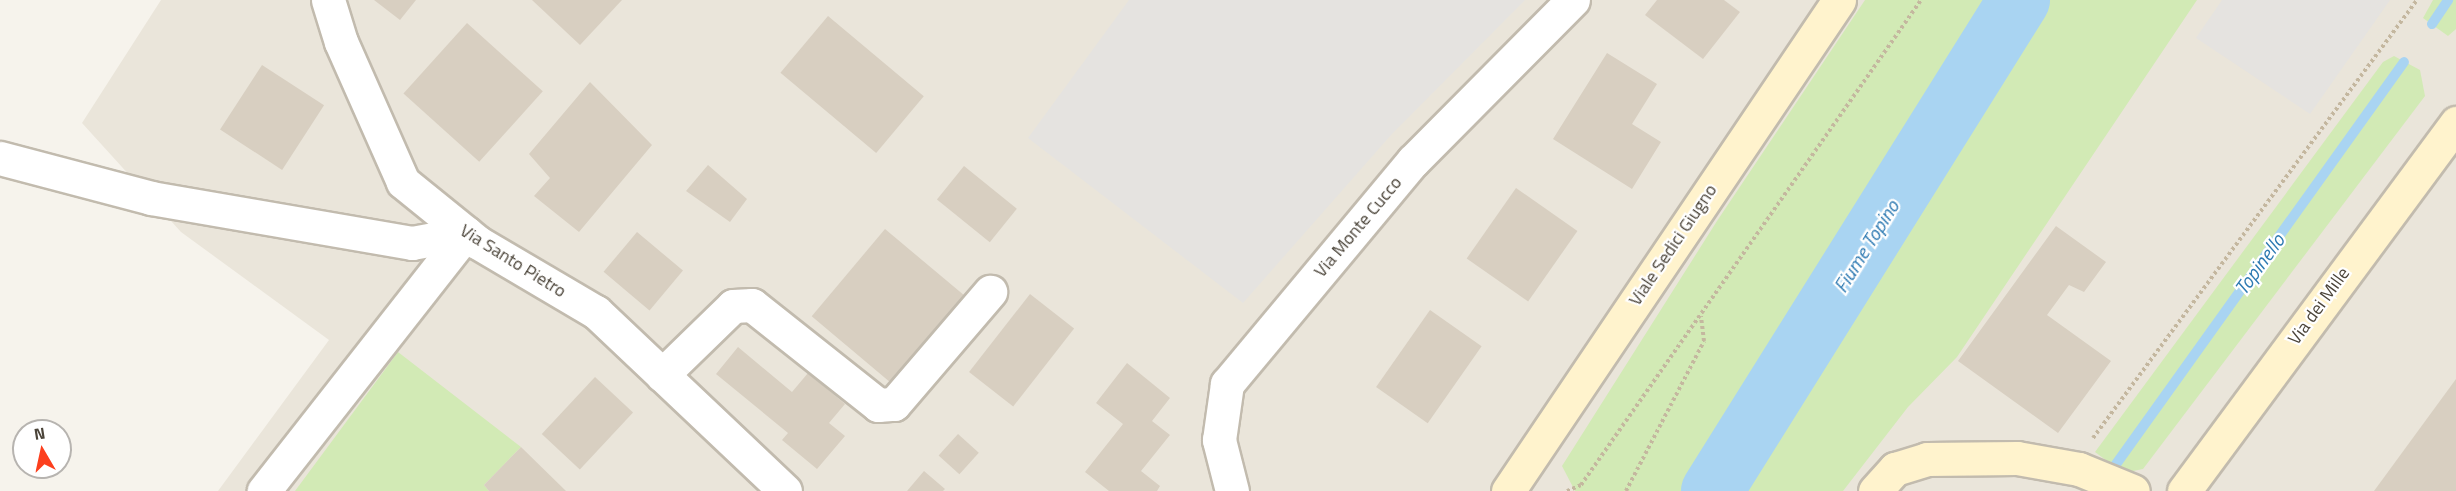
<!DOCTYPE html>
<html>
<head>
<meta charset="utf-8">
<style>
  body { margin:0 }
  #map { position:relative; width:2456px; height:491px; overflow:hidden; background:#f6f3ec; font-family:"Titillium Web",sans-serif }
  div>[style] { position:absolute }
  .residential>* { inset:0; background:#eae5da }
  .green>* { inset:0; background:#d2eab5 }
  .parking>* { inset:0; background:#e5e3e0 }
  .stream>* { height:10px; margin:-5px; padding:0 5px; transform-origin:5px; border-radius:5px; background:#a9d4f2 }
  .river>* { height:62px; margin:-31px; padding:0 31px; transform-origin:31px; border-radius:31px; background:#a9d4f2 }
  .building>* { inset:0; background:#d8cfc1; transform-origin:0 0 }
  .path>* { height:4px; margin-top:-2px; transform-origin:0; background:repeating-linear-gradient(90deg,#c4b79f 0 3px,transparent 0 6px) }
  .roads { filter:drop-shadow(2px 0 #c2bbae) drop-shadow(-2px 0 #c2bbae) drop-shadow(0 2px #c2bbae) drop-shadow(0 -2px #c2bbae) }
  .street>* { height:33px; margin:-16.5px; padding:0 16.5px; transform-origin:16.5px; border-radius:16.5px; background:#fff }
  .secondary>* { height:33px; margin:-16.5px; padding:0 16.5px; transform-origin:16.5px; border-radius:16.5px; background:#fff3cd }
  span { translate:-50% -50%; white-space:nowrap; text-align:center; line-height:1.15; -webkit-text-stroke:4.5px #fff; paint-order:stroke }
  .street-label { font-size:18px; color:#4b4439 }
  .water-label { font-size:20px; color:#2e7ab2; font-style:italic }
  .north { position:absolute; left:12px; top:419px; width:60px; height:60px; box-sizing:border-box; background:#fff; border:2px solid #b7b4b0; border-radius:50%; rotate:351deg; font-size:16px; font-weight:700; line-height:24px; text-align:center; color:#4b4439 }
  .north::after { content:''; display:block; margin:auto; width:21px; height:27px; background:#fc3f1d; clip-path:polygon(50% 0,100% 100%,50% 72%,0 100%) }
</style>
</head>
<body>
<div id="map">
  <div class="residential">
    <div style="clip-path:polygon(161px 0,2456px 0,2456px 491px,218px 491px,329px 340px,181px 232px,82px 123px)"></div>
  </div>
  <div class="green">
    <div style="clip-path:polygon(1865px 0,2197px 0,1957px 357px,1908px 407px,1843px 491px,1575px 491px,1562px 466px,1717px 221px)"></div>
    <div style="clip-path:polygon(2433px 0,2456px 0,2456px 29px,2448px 36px,2423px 18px)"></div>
    <div style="clip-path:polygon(2394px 56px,2420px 70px,2425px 96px,2143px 469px,2123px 473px,2095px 452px,2383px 62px)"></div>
    <div style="clip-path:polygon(398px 352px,521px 447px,484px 485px,489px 491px,295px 491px)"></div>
  </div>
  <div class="parking">
    <div style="clip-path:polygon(1129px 0,1525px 0,1391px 135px,1243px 303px,1028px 138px)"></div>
    <div style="clip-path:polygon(2222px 0,2390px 0,2310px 114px,2196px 38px)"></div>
  </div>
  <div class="stream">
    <div style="left:2432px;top:24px;width:29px;rotate:-56deg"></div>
    <div style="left:2114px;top:467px;width:498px;rotate:-54.4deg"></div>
  </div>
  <div class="river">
    <div style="left:1712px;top:491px;width:579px;rotate:-57.98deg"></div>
  </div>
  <div class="building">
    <div style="clip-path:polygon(374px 0,416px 0,400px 20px)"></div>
    <div style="clip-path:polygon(532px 0,622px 0,580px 45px)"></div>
    <div style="clip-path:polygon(1657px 0,1724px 0,1740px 12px,1703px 59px,1645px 15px)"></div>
    <div style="left:828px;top:16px;width:125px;height:74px;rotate:40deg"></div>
    <div style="left:467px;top:23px;width:102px;height:95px;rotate:42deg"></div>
    <div style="clip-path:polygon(1607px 53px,1657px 84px,1632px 124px,1661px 142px,1632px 189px,1553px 139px)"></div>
    <div style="left:262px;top:65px;width:74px;height:77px;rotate:33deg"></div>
    <div style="clip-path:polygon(590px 82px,652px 145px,579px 232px,534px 196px,550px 178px,529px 154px)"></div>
    <div style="clip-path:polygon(708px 165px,747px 199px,730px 222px,686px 191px)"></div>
    <div style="left:964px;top:166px;width:68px;height:43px;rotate:39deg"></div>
    <div style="left:1516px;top:188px;width:75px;height:86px;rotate:35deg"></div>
    <div style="clip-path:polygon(2056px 226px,2106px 262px,2084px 292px,2069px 285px,2047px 315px,2111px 361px,2058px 433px,1958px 361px)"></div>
    <div style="left:885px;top:229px;width:104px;height:114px;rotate:40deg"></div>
    <div style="left:637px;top:232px;width:60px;height:52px;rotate:40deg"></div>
    <div style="left:1030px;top:294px;width:56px;height:99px;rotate:38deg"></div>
    <div style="left:1430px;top:310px;width:63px;height:94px;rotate:35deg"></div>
    <div style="clip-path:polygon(738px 347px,792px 392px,808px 373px,845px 404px,829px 423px,845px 436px,817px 469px,782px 440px,788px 433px,716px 374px)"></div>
    <div style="clip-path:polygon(1127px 363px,1170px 398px,1152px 421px,1170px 435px,1141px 471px,1160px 486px,1157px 491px,1109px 491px,1085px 472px,1123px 424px,1096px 403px)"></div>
    <div style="left:595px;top:377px;width:52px;height:78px;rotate:43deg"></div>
    <div style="clip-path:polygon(2456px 379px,2456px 491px,2374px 491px)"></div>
    <div style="left:958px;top:434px;width:28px;height:29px;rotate:42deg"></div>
    <div style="clip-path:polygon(521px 447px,566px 491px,489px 491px,484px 485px)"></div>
    <div style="clip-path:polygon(924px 471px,945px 489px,943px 491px,907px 491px)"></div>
  </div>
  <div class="path">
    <div style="left:2093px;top:438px;width:545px;rotate:-53.51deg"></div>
    <div style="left:1567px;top:491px;width:15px;rotate:-23deg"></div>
    <div style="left:1581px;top:485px;width:592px;rotate:-54.97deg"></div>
    <div style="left:1626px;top:491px;width:169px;rotate:-62.5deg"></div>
    <div style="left:1704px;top:341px;width:25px;rotate:-97deg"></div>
  </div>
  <div class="roads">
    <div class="street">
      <div style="left:328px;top:0;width:44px;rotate:72.8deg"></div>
      <div style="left:341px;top:42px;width:153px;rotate:66.1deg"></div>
      <div style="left:403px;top:182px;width:95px;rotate:39deg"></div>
      <div style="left:477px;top:242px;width:138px;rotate:30.5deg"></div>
      <div style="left:596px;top:312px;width:260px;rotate:43.4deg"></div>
      <div style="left:0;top:158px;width:156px;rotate:14.8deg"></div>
      <div style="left:151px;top:198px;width:265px;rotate:9.8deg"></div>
      <div style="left:412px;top:243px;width:55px;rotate:-10.5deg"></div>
      <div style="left:466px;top:233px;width:328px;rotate:128.1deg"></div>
      <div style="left:662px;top:375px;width:99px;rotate:-44.2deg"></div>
      <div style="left:733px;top:306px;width:19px;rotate:-3deg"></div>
      <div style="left:752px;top:305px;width:161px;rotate:38.4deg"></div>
      <div style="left:878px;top:405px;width:16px;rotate:-4deg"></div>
      <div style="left:894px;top:404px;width:148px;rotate:-49.4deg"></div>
      <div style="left:1232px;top:491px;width:53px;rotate:-104.3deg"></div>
      <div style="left:1219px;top:440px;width:57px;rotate:-81.9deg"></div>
      <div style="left:1227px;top:384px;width:290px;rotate:-50.2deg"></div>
      <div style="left:1413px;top:161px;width:227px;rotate:-45.2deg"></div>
    </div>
    <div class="secondary">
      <div style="left:1508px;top:491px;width:592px;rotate:-56.01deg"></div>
      <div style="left:1875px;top:491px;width:30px;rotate:-48deg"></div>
      <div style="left:1895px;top:469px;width:34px;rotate:-17deg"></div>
      <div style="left:1927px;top:459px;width:90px;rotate:-0.6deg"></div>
      <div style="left:2017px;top:458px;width:63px;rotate:10.1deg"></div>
      <div style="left:2079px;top:469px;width:58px;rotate:22.2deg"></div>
      <div style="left:2184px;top:491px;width:458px;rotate:-53.5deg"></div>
    </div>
  </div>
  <div class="street-label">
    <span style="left:1358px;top:227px;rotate:-50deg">Via Monte Cucco</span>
    <span style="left:1673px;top:245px;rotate:-56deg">Viale Sedici Giugno</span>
    <span style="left:513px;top:261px;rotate:32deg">Via Santo Pietro</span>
    <span style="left:2319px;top:306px;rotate:-54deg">Via dei Mille</span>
  </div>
  <div class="water-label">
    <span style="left:1866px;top:246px;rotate:-58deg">Fiume Topino</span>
    <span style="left:2259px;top:264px;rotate:-54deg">Topinello</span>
  </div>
  <div class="north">N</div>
</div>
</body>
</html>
